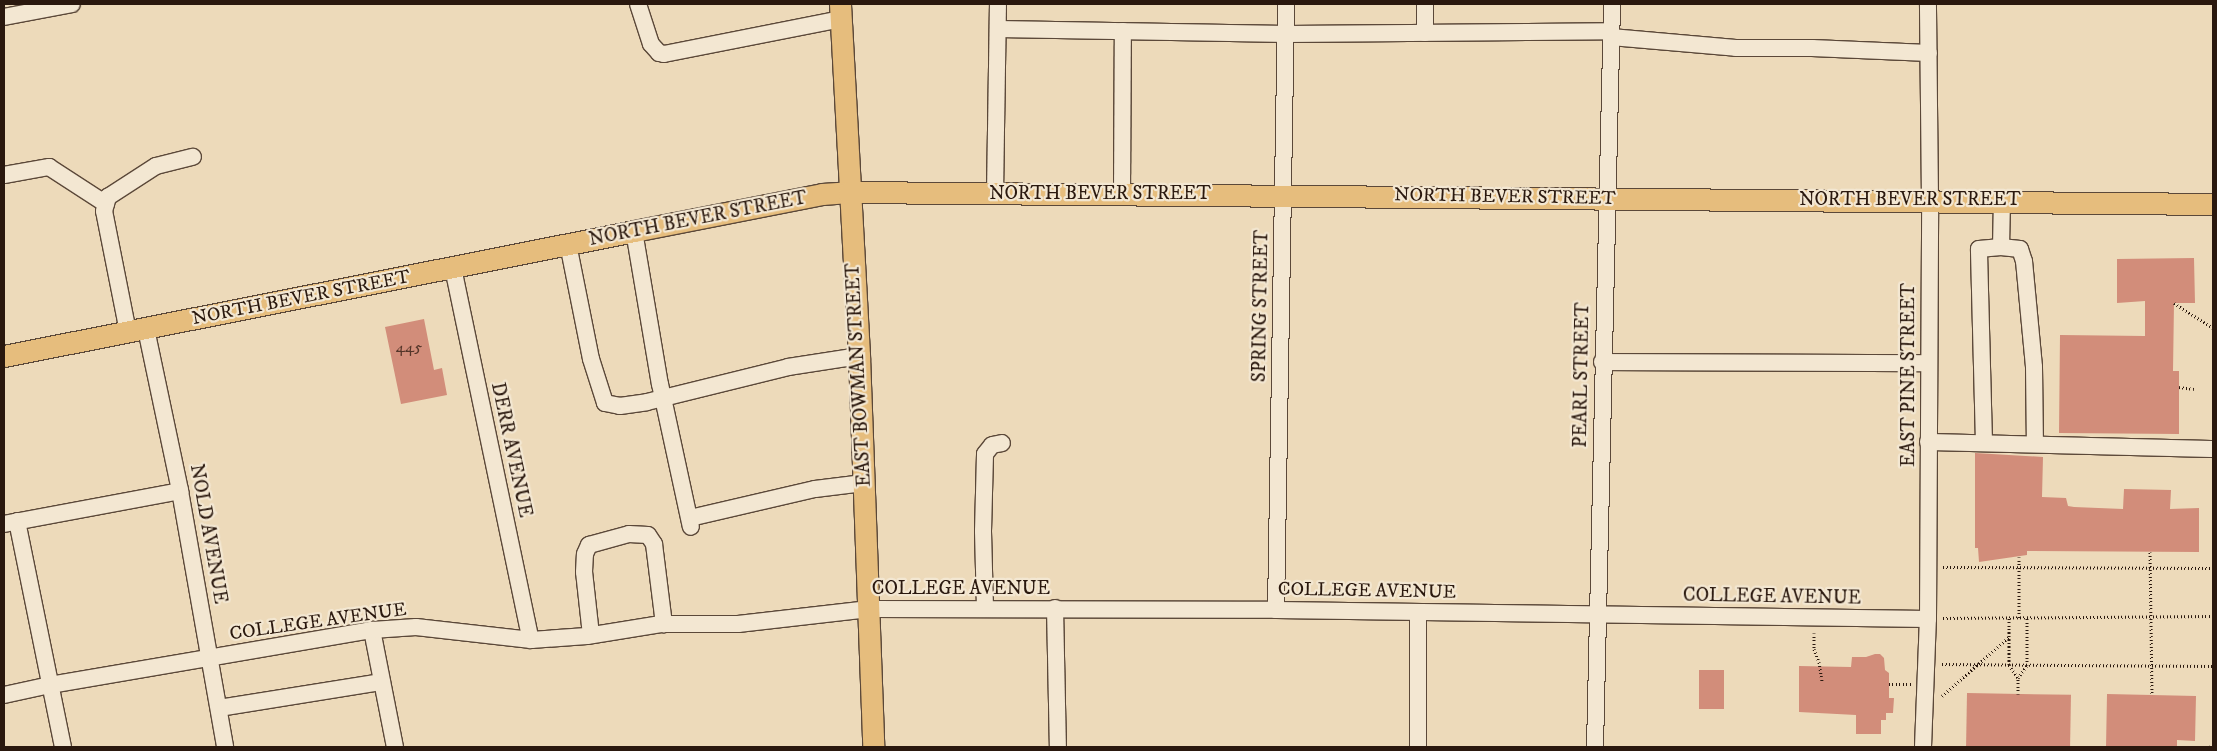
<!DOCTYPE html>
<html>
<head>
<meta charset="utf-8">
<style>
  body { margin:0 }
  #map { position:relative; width:2217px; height:751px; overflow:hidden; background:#eddaba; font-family:"IM FELL DW Pica",serif }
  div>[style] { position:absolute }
  .building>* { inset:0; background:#d28d7a; transform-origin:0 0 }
  .path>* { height:3px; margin-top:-1.5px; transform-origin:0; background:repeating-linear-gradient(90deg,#2a180e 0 1px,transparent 0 3.5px) }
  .roads { filter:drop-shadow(1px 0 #5b4839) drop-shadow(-1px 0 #5b4839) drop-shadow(0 1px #5b4839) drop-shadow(0 -1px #5b4839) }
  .minor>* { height:16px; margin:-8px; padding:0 8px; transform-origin:8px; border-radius:8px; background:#f3e7d2 }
  .major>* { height:21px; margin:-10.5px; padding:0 10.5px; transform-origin:10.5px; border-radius:10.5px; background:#e6bd7d }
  span { translate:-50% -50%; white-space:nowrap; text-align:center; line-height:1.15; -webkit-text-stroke:4.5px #f3e7d2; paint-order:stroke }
  .number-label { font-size:16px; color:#543529 }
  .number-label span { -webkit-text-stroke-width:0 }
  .street-label { font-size:19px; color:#2a180e }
  .frame { position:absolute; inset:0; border:5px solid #2a180e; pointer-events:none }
</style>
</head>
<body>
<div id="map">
  <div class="building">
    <div style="clip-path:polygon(2194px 258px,2195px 303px,2174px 303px,2173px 371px,2179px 371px,2179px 434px,2059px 433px,2060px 335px,2145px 336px,2145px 301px,2117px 303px,2117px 259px)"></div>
    <div style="clip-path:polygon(424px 319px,434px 370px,442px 368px,447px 395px,401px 404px,385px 327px)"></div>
    <div style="clip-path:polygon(1975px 453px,2043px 457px,2042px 497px,2066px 498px,2068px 506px,2074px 507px,2123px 509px,2124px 489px,2171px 490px,2170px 509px,2199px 508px,2199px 552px,2027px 551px,2027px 555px,1979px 562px,1978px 548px,1975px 548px)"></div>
    <div style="clip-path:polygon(1875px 654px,1880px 654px,1884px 658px,1885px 670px,1889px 673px,1889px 698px,1894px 698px,1893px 713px,1886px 713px,1886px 720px,1881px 720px,1881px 734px,1856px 734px,1856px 715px,1799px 712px,1799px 666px,1851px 667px,1852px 657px,1866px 657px)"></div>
    <div style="left:1699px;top:670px;width:25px;height:39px"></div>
    <div style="left:1967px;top:693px;width:104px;height:54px;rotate:1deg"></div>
    <div style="clip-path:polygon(2107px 694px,2196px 696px,2195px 741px,2177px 740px,2177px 747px,2106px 747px)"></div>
  </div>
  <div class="path">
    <div style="left:2174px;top:303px;width:46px;rotate:32.7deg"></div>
    <div style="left:2179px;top:387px;width:15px;rotate:8deg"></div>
    <div style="left:2150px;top:552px;width:143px;rotate:89.2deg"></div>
    <div style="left:2019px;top:557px;width:61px;rotate:90deg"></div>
    <div style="left:1943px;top:567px;width:270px;rotate:0.2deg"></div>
    <div style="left:1943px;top:618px;width:270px;rotate:-0.4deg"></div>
    <div style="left:2009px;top:618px;width:47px;rotate:90deg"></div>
    <div style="left:2009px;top:665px;width:16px;rotate:55deg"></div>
    <div style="left:1814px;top:633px;width:16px;rotate:90deg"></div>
    <div style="left:1814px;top:649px;width:14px;rotate:69deg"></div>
    <div style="left:1819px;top:662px;width:20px;rotate:81deg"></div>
    <div style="left:1942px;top:664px;width:271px;rotate:0.4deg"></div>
    <div style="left:1889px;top:684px;width:22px"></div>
    <div style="left:2018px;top:694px;width:16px;rotate:-90deg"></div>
    <div style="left:2018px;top:678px;width:16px;rotate:-55deg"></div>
    <div style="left:2027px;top:665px;width:47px;rotate:-90deg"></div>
    <div style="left:1942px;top:696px;width:89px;rotate:-41.4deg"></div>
    <div style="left:2209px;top:747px;width:4px;rotate:-14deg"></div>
  </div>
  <div class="roads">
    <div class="minor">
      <div style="left:638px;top:4px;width:42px;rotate:72deg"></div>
      <div style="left:651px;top:44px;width:12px;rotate:48deg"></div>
      <div style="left:659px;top:53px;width:5px;rotate:11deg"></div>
      <div style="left:664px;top:54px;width:180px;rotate:-11.2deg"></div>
      <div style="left:4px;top:17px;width:69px;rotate:-10.8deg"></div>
      <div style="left:998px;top:29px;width:289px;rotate:1deg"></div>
      <div style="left:1287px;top:34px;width:324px;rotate:-0.5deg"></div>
      <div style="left:1425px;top:33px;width:29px;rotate:-90deg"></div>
      <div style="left:1611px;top:37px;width:125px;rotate:5deg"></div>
      <div style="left:1736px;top:48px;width:76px"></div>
      <div style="left:1812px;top:48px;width:117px;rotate:2.4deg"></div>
      <div style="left:4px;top:175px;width:46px;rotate:-10.1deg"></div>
      <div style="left:49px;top:167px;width:68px;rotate:33deg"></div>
      <div style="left:995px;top:194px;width:190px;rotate:-89.1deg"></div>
      <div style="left:1122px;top:195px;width:164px;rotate:-89.7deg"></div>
      <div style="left:634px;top:231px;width:155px;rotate:80.4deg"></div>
      <div style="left:660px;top:384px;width:146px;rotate:77.8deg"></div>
      <div style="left:568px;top:244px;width:117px;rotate:78.7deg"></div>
      <div style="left:591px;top:359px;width:46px;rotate:72.3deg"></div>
      <div style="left:605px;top:403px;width:15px;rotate:11deg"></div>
      <div style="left:620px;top:406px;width:27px;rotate:-8deg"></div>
      <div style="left:647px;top:402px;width:145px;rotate:-13.9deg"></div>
      <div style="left:788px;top:367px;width:72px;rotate:-8.8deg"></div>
      <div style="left:2001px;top:247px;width:19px;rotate:6deg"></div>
      <div style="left:2020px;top:249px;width:13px;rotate:72deg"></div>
      <div style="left:2024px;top:261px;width:106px;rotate:84.6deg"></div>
      <div style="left:2034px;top:367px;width:77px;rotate:89.3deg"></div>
      <div style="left:453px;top:268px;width:380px;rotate:78.2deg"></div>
      <div style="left:146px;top:329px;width:166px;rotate:78.1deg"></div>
      <div style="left:180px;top:491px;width:260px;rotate:80deg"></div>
      <div style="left:128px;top:332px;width:123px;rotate:-101.2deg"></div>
      <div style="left:104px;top:211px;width:15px;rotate:-74deg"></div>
      <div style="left:108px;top:197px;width:57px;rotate:-32.9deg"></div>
      <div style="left:156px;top:166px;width:38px;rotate:-14deg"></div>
      <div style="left:1602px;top:362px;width:327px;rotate:0.2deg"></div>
      <div style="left:1928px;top:442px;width:285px;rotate:1.4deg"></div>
      <div style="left:1984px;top:443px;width:194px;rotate:-91.5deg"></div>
      <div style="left:1979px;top:249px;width:22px;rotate:-5deg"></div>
      <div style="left:2001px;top:247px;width:46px;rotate:-88.8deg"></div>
      <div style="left:690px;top:518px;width:128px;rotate:-13.1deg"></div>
      <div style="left:815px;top:489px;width:49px;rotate:-7deg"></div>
      <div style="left:17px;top:521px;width:231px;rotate:78.5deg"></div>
      <div style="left:4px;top:524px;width:179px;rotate:-10.6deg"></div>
      <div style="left:985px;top:608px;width:77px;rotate:-91.5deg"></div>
      <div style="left:983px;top:531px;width:77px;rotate:-88.5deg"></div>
      <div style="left:985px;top:454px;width:11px;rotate:-52deg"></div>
      <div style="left:992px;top:445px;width:10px;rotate:-11deg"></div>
      <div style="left:1055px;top:608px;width:139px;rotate:88.8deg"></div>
      <div style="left:1276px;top:610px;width:606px;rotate:-89.05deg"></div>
      <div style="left:372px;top:630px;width:119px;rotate:78.9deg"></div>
      <div style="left:591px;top:635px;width:63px;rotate:-96.3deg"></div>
      <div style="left:584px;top:572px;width:18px;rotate:-87deg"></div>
      <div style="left:585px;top:554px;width:10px;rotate:-66deg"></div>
      <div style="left:589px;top:545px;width:41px;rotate:-15.4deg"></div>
      <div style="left:629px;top:534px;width:19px;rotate:3deg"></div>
      <div style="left:648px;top:535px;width:11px;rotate:56deg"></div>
      <div style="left:654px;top:544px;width:81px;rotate:82.9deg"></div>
      <div style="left:4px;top:695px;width:47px;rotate:-12.3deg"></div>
      <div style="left:50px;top:685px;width:327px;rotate:-9.7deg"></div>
      <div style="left:372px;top:630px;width:44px;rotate:-3.9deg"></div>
      <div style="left:416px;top:627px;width:116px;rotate:6.4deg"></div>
      <div style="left:531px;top:640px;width:56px;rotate:-4.1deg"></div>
      <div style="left:587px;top:636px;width:75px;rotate:-9.2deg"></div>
      <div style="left:661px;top:624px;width:77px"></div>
      <div style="left:738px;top:624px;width:132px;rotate:-6.5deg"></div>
      <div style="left:869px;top:609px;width:407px;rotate:0.1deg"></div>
      <div style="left:1276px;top:610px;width:652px;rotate:0.79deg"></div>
      <div style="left:219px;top:708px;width:165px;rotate:-9.1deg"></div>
      <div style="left:1418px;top:747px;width:135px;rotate:-90deg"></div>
      <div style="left:1595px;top:747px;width:743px;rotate:-88.69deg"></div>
      <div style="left:1923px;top:747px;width:128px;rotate:-87.8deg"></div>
      <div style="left:1928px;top:619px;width:419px;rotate:-89.7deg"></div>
      <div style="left:1930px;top:200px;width:196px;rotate:-90.6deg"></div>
    </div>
    <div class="major">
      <div style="left:840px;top:4px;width:353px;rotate:86.9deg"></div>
      <div style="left:859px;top:356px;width:391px;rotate:87.9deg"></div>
      <div style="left:4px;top:356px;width:642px;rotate:-11.22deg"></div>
      <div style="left:634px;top:231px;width:192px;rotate:-11.1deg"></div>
      <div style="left:822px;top:194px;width:27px;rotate:-4deg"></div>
      <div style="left:849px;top:192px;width:1364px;rotate:0.5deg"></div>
    </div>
  </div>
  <div class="number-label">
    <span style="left:409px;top:347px">445</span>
  </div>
  <div class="street-label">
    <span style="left:1100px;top:194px">NORTH BEVER STREET</span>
    <span style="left:1505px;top:197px;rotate:1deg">NORTH BEVER STREET</span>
    <span style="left:1910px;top:200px">NORTH BEVER STREET</span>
    <span style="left:698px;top:219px;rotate:-11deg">NORTH BEVER STREET</span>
    <span style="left:301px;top:298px;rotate:-11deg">NORTH BEVER STREET</span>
    <span style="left:1261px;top:306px;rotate:-89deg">SPRING STREET</span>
    <span style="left:859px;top:375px;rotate:-93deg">EAST BOWMAN STREET</span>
    <span style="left:1582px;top:375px;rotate:-89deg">PEARL STREET</span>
    <span style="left:1909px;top:375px;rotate:-90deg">EAST PINE STREET</span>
    <span style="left:511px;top:450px;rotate:78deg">DERR AVENUE</span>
    <span style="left:208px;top:534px;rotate:80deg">NOLD AVENUE</span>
    <span style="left:961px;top:589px">COLLEGE AVENUE</span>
    <span style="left:1367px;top:591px;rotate:1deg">COLLEGE AVENUE</span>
    <span style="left:1772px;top:597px;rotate:1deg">COLLEGE AVENUE</span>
    <span style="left:318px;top:622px;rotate:-8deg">COLLEGE AVENUE</span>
  </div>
  <div class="frame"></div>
</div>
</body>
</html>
